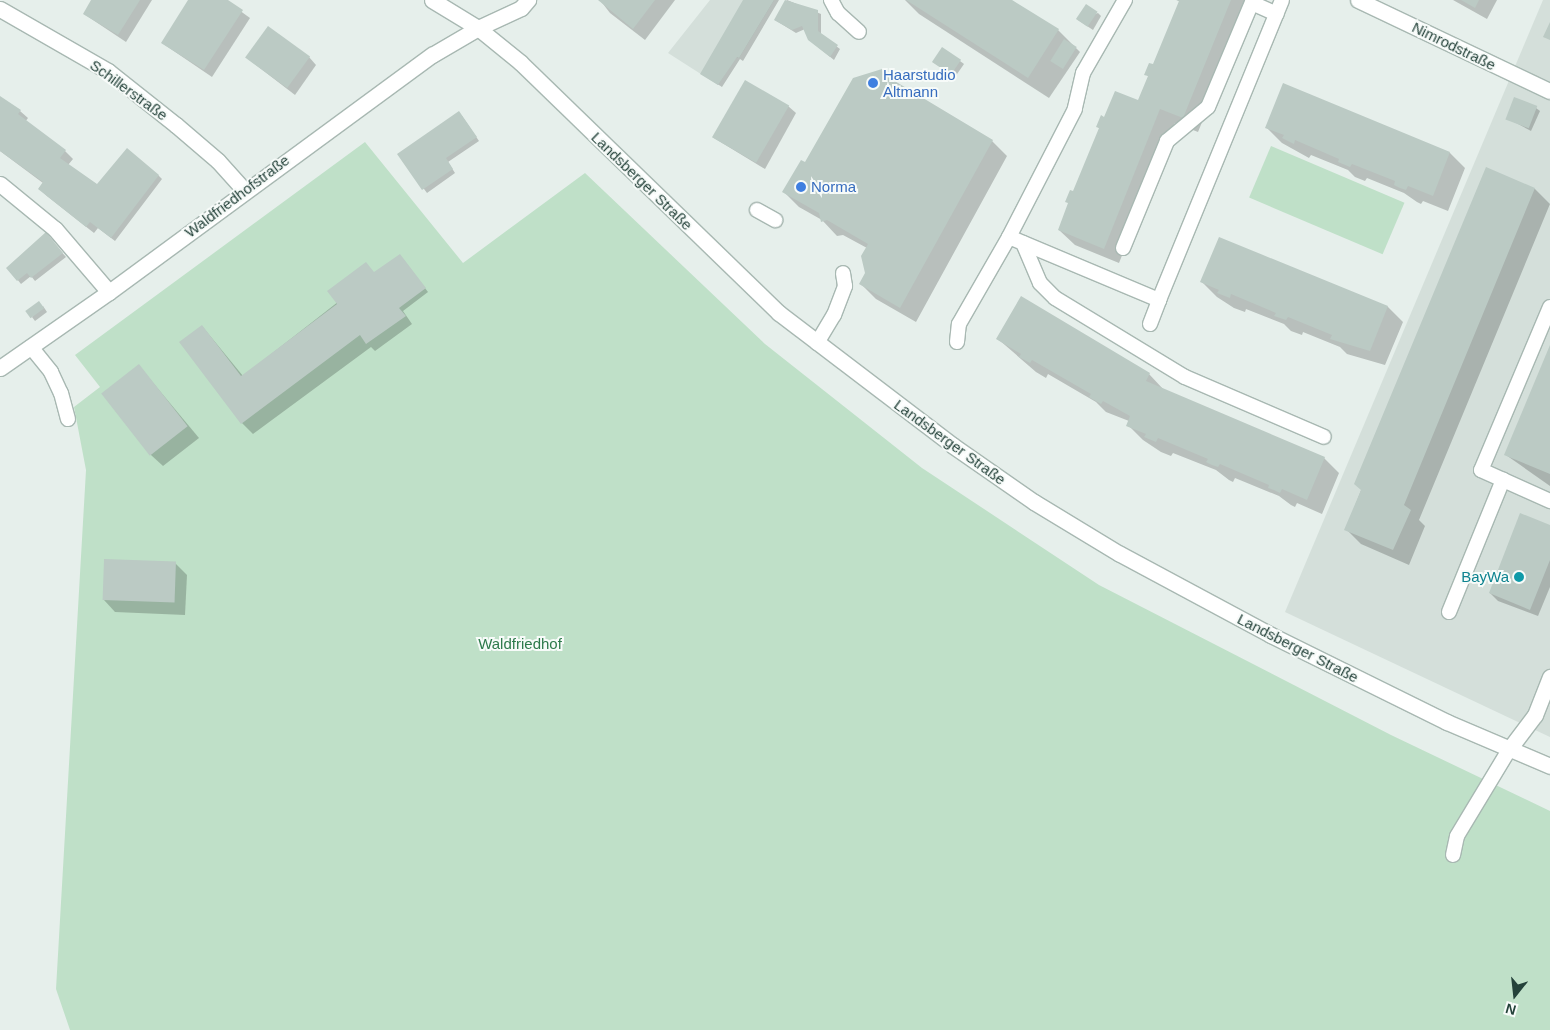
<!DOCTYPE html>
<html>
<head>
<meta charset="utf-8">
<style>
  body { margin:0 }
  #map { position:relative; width:1550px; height:1030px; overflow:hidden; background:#e6efeb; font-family:Arial,sans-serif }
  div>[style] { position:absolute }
  .built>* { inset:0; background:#d4dfda }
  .green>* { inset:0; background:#bfe0c8; transform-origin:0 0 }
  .shadow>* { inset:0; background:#0003 }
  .building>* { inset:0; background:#bbcac4; transform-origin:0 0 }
  .roads { filter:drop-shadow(1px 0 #a8b8b2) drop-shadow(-1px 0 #a8b8b2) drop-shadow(0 1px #a8b8b2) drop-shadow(0 -1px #a8b8b2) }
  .service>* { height:14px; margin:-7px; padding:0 7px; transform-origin:7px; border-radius:7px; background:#fff }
  .minor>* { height:15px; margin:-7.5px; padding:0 7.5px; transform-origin:7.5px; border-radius:7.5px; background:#fff }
  .tertiary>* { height:15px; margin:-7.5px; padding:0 7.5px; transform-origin:7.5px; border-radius:7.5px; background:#fff }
  .dots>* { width:14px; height:14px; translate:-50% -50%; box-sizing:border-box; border:2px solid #f7fbf9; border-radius:50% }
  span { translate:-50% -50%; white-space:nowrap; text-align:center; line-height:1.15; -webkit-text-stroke:4px #f7fbf9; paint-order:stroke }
  .street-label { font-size:15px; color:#24423a }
  .shop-label { font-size:15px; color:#366cbe }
  .left { translate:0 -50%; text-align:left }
  .culture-label { font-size:15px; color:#0d838f }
  .right { translate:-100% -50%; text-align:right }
  .park-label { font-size:15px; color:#2d7a4b }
  .north { position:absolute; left:1490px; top:970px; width:50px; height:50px; -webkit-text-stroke:4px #f7fbf9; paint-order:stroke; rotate:196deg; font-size:14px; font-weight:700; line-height:20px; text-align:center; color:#24423a }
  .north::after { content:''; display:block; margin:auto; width:18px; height:22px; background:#24423a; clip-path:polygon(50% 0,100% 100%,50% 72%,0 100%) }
</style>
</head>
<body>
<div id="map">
  <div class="built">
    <div style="clip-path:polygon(710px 0,774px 0,739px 58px,736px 57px,718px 85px,668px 53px)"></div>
    <div style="clip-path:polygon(1543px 0,1550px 0,1550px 737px,1285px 612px)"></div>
  </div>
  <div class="green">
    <div style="clip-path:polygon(365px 142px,463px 263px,585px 173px,765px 344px,922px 468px,1099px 585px,1391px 735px,1550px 811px,1550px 1030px,70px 1030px,56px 989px,86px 470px,74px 407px,100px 387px,75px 355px)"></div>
    <div style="left:1271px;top:146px;width:145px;height:56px;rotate:23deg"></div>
  </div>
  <div class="shadow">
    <div style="clip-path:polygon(92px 0,152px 0,126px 42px,84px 14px)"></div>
    <div style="clip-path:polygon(190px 0,225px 0,250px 18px,212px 77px,162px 43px)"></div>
    <div style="clip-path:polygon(600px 0,675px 0,645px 40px,610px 13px)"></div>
    <div style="clip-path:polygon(747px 0,779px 0,743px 61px,740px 59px,722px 87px,702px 74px)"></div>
    <div style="clip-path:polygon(787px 0,821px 14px,821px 35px,840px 49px,834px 60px,813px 43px,805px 29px,796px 33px,775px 20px)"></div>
    <div style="clip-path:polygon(905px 0,1011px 0,1058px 30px,1080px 52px,1049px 98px,919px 14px)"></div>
    <div style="clip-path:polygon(1177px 0,1252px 0,1198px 132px,1175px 123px,1119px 263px,1075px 245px,1059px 230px,1100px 129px,1098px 127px,1105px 118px,1138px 102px,1149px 77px,1146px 74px,1153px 66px,1180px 2px)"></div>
    <div style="clip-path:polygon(1453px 0,1497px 0,1487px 19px)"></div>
    <div style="clip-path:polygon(1098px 13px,1101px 16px,1093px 30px,1078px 20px)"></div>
    <div style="clip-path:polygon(309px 57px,316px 65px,295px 95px,247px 58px)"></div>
    <div style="clip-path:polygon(960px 61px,964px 64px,955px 77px,933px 62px)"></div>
    <div style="clip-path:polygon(881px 70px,892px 81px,992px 141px,1007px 156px,916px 322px,876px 299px,861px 284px,866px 273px,867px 248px,843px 235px,837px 236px,822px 220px,799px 207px,784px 192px)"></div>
    <div style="clip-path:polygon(1284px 85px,1450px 153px,1465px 168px,1448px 211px,1423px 201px,1421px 204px,1417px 202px,1404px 193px,1367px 178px,1365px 181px,1355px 177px,1348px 170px,1311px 155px,1309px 158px,1282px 143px,1267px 128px)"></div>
    <div style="clip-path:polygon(0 98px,20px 111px,28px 118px,25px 122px,65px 151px,73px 159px,68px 165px,102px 188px,158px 175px,162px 179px,115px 241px,98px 228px,94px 233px,47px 196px,39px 188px,43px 183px,0 151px)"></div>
    <div style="clip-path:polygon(788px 106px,796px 113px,765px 169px,714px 138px)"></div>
    <div style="clip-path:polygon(1536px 108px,1540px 111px,1531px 131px,1507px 118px)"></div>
    <div style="clip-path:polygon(462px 116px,479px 141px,448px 162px,455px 173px,427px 193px,398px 154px)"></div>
    <div style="clip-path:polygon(1486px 169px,1535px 189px,1550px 204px,1419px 520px,1425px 526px,1409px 565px,1361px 544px,1346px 529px)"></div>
    <div style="clip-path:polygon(49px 238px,66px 257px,35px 281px,31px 276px,21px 284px,8px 268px)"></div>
    <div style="clip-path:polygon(1219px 239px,1388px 307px,1403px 322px,1385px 365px,1347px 354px,1340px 347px,1303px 332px,1302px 335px,1291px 331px,1284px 324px,1246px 309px,1245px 312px,1234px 308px,1217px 297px,1202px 282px)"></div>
    <div style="clip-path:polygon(403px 259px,428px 292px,403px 311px,412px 324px,375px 351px,371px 347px,253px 434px,242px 423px,202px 326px,243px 376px,375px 273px)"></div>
    <div style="clip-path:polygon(43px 306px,47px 312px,35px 321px,32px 317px)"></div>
    <div style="clip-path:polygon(998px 339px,1149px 374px,1164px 390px,1324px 458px,1339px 473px,1322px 514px,1297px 503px,1295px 507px,1291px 505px,1279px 496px,1235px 478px,1233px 482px,1229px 480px,1216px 470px,1173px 453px,1171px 456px,1161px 452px,1143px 440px,1128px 425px,1129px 421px,1106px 412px,1096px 402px,1048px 374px,1046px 378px,1036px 372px)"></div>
    <div style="clip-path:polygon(1550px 348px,1550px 486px,1506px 455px)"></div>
    <div style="clip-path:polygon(139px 366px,199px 438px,163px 466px,151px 455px)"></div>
    <div style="clip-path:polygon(1550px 526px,1550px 587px,1538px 616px,1498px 601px,1490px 593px)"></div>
    <div style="clip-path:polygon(175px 563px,187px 575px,185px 615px,115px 612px,104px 600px)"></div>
  </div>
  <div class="building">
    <div style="clip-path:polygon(91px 0,140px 0,118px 35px,83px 14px)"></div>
    <div style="clip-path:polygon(188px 0,228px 0,243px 10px,204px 70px,161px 43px)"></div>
    <div style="clip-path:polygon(598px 0,655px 0,633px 29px)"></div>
    <div style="clip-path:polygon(743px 0,774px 0,739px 58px,737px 57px,718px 85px,700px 74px)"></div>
    <div style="clip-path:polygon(785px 0,818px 10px,818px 31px,838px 45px,830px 57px,808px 40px,802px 26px,792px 30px,774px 20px)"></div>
    <div style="clip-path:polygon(906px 0,1012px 0,1059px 29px,1028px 78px)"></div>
    <div style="clip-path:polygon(1176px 0,1231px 0,1183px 118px,1160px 109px,1104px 249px,1058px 230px,1068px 203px,1065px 202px,1070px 190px,1073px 191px,1099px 128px,1096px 127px,1101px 115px,1104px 117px,1115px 91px,1138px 100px,1148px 76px,1144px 75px,1149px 63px,1153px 64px,1179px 1px)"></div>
    <div style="clip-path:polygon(1461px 0,1479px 0,1475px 8px)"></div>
    <div style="left:1086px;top:4px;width:14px;height:18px;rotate:34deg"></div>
    <div style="clip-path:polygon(1550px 22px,1550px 40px,1543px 37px)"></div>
    <div style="left:268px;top:26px;width:52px;height:39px;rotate:36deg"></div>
    <div style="left:1064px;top:39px;width:15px;height:26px;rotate:32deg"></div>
    <div style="left:942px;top:47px;width:23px;height:18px;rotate:34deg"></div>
    <div style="clip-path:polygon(882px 69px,883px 74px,993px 140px,900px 308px,859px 284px,865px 273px,861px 256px,868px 244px,827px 220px,821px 222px,819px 213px,782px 192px,801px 160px,805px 162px,853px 78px)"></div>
    <div style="left:745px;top:80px;width:51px;height:66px;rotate:30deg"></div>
    <div style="clip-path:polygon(1283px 83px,1450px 152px,1433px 196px,1408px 186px,1406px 190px,1400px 188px,1394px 185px,1395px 181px,1352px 164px,1350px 167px,1338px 162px,1339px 159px,1295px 140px,1294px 144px,1282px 138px,1284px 135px,1265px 128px)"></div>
    <div style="clip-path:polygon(0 96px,21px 110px,18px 114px,66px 150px,60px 158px,97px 184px,127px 148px,159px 175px,111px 238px,90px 222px,86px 227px,38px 189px,43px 182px,0 151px)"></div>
    <div style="left:1514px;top:97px;width:25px;height:24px;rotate:21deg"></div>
    <div style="clip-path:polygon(459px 111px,477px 137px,446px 158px,453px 169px,422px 190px,397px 154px)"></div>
    <div style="clip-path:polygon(1486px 167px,1535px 188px,1404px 505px,1411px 510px,1393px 550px,1344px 530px,1361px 490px,1354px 484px)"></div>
    <div style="clip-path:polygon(46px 232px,63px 253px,31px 278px,27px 273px,17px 281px,6px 268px)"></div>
    <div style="clip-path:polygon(1219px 237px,1388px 306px,1370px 351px,1330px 339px,1332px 335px,1288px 317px,1286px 320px,1274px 316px,1276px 313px,1231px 294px,1230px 298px,1217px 293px,1219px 290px,1200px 282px)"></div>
    <div style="clip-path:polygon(400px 254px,426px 288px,399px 308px,406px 316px,366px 344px,360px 335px,241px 424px,179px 342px,202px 325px,241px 376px,337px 304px,327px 291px,366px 262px,374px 272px)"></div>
    <div style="clip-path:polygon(1021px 296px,1150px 373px,1146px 381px,1325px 457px,1307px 500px,1282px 489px,1280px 493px,1274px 490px,1268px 488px,1269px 485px,1220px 464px,1218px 467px,1212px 465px,1206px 462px,1208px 459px,1158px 438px,1156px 442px,1144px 437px,1146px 434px,1126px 426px,1130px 416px,1103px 401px,1101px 404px,1089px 397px,1091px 394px,1032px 360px,1030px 363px,1019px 357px,1021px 354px,996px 339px)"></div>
    <div style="left:39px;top:301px;width:9px;height:17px;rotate:54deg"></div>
    <div style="clip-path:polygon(1550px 345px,1550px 474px,1504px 455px)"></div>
    <div style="left:139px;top:364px;width:79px;height:48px;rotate:52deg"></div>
    <div style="clip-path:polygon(1520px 513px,1550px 525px,1550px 560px,1530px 610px,1489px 593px)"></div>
    <div style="left:104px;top:559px;width:72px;height:41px;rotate:2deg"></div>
  </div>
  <div class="roads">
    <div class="service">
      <div style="left:831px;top:0;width:15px;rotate:62deg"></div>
      <div style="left:838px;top:13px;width:28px;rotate:42deg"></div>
      <div style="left:1125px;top:0;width:84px;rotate:119.9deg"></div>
      <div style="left:1083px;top:73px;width:37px;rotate:103deg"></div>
      <div style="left:1075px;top:109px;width:144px;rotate:117.3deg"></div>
      <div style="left:1009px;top:237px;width:163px;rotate:22.8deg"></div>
      <div style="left:1159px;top:300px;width:324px;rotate:-67.7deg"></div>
      <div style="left:1252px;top:3px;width:27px;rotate:24deg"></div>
      <div style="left:757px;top:210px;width:21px;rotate:29deg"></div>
      <div style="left:1023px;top:243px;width:43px;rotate:67deg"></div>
      <div style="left:1040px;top:283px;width:21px;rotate:45deg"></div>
      <div style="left:1055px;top:298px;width:152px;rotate:31.3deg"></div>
      <div style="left:1185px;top:377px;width:151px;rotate:23.3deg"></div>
      <div style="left:1123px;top:248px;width:116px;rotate:-67.6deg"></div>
      <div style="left:1167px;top:141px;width:53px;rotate:-39.7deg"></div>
      <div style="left:1208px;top:107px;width:116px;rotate:-67.2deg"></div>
      <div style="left:1550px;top:307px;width:177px;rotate:112.9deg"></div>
      <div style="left:1481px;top:470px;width:76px;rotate:24.2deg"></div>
      <div style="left:1150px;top:324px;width:26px;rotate:-69deg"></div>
      <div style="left:957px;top:342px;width:18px;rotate:-84deg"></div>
      <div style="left:959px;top:324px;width:100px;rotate:-60.1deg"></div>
      <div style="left:817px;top:343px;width:33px;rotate:-59deg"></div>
      <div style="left:834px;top:315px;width:31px;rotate:-69deg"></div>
      <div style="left:845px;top:286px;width:13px;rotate:-99deg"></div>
      <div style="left:31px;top:347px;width:32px;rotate:51deg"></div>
      <div style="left:51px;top:372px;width:23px;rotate:65deg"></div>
      <div style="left:61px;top:393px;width:27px;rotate:75deg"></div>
      <div style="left:1449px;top:612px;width:143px;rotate:-67.8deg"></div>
      <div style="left:1453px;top:855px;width:19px;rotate:-78deg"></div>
      <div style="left:1457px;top:836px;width:103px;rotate:-58.9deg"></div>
    </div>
    <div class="minor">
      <div style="left:1358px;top:0;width:212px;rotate:25.4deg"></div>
      <div style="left:0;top:9px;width:125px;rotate:29.9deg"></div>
      <div style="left:108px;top:71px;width:87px;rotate:38.5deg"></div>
      <div style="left:176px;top:125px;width:55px;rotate:40.6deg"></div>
      <div style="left:218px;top:161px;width:39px;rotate:48deg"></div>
      <div style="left:0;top:184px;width:71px;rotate:39.3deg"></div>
      <div style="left:55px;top:229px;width:83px;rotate:49.4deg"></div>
      <div style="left:0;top:368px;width:133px;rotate:-34.9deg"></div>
      <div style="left:109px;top:292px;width:401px;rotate:-36.3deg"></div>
      <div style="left:432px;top:55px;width:53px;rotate:-30.4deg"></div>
      <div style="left:478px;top:28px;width:47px;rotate:-24.9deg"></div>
      <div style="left:521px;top:8px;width:11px;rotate:-49deg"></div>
      <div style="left:1510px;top:748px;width:41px;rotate:-52.9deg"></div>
      <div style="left:1535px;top:715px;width:41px;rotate:-68.5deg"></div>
    </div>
    <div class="tertiary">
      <div style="left:432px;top:0;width:54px;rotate:31.3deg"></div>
      <div style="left:478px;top:28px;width:55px;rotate:39.1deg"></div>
      <div style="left:521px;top:63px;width:359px;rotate:44.1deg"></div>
      <div style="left:779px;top:313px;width:218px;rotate:37.3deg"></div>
      <div style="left:952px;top:445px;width:100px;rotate:34.8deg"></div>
      <div style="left:1034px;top:502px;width:100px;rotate:31.2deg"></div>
      <div style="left:1120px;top:554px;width:171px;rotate:28.2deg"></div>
      <div style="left:1271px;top:635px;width:196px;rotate:26.3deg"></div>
      <div style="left:1447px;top:722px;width:112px;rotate:23.1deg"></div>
    </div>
  </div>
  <div class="dots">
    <div style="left:873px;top:83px;background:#3f7fe0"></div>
    <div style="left:801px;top:187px;background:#3f7fe0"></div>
    <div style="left:1519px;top:577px;background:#0f9aa8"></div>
  </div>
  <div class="street-label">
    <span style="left:1454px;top:46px;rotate:26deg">Nimrodstraße</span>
    <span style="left:129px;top:90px;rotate:36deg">Schillerstraße</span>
    <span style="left:642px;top:181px;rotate:44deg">Landsberger Straße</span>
    <span style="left:237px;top:196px;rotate:-37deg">Waldfriedhofstraße</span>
    <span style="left:950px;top:442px;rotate:36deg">Landsberger Straße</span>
    <span style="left:1298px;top:648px;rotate:27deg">Landsberger Straße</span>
  </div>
  <div class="shop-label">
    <span class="left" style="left:883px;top:83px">Haarstudio<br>Altmann</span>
    <span class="left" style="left:811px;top:187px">Norma</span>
  </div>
  <div class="culture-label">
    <span class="right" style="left:1509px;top:577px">BayWa</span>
  </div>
  <div class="park-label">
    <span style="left:520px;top:644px">Waldfriedhof</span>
  </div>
  <div class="north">N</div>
</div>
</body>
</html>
